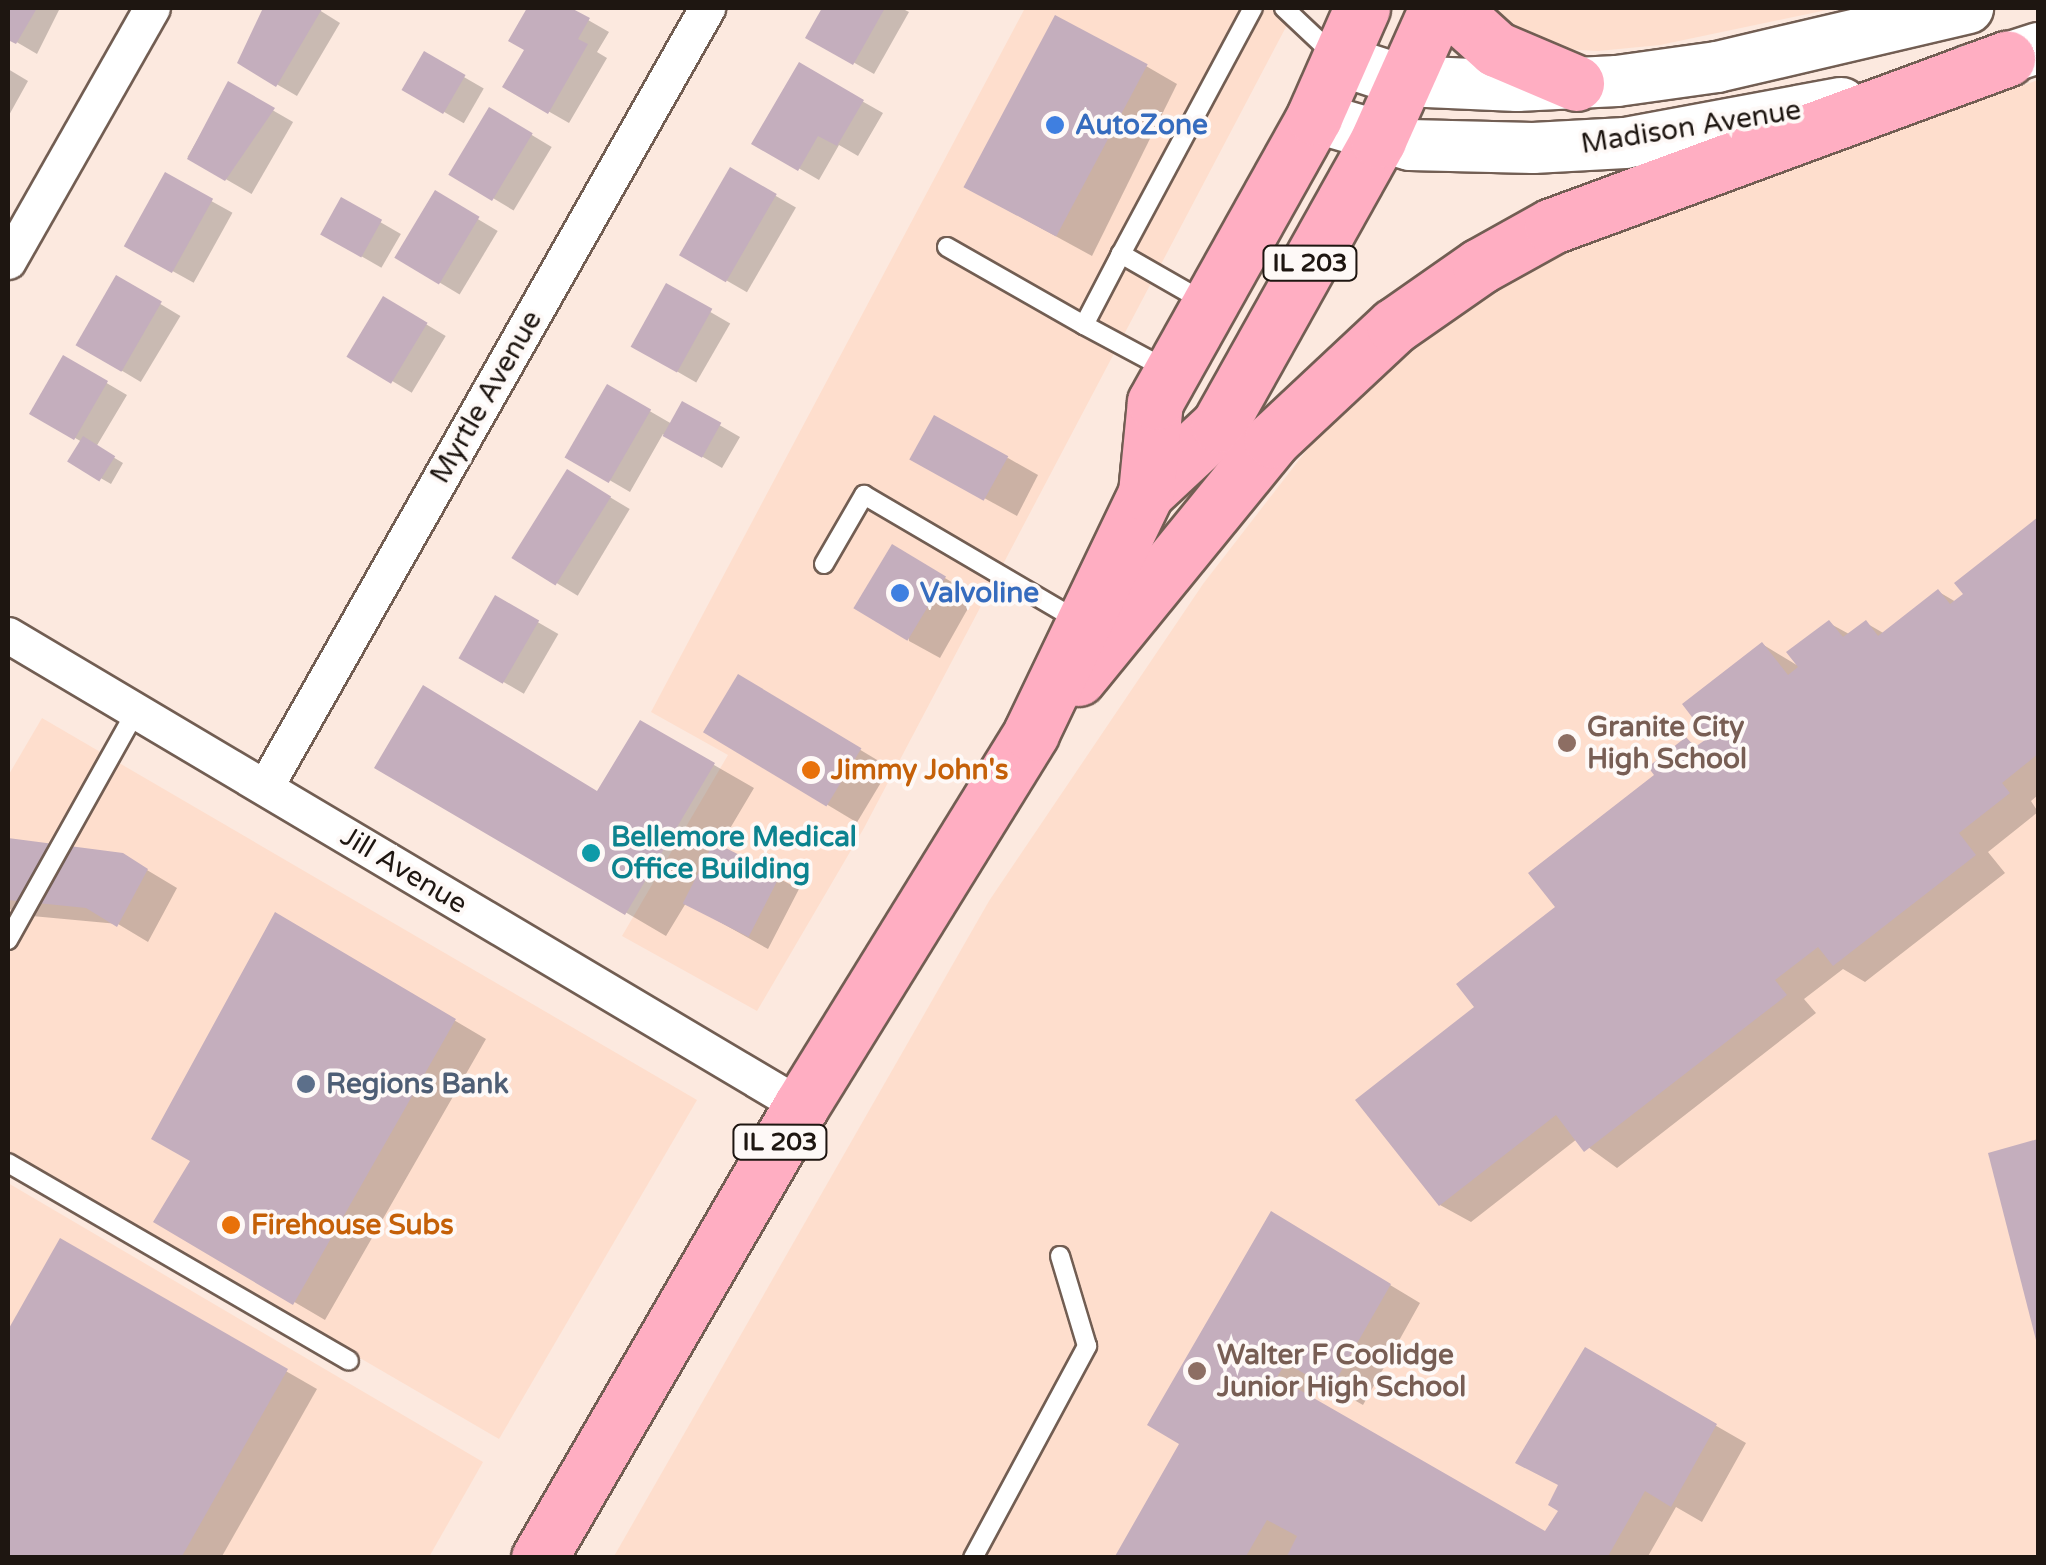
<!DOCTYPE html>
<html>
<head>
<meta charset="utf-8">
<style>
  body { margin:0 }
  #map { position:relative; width:2046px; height:1565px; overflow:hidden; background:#fce9df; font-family:"Varela Round",sans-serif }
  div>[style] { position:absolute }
  .built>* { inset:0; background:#fedecd }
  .shadow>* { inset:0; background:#0003; transform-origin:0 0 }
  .building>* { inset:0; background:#c4aebd; transform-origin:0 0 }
  .roads { filter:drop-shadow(2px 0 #725e53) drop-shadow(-2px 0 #725e53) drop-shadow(0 2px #725e53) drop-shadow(0 -2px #725e53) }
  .service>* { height:18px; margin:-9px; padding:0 9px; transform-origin:9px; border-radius:9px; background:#fff }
  .minor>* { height:35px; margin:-17.5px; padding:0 17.5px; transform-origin:17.5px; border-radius:17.5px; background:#fff }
  .secondary>* { height:50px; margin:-25px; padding:0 25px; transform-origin:25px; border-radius:25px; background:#fff }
  .primary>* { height:55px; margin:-27.5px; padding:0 27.5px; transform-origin:27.5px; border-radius:27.5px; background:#ffaec2 }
  .dots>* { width:28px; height:28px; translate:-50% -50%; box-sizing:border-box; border:5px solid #fef9f7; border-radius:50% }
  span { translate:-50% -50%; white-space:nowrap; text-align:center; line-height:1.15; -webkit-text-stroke:8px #fef9f7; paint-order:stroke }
  .shield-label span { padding:2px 8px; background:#fef9f7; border:2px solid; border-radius:8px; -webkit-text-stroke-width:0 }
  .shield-label { font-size:25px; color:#1e1611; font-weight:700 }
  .shop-label { font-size:28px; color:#366cbe; font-weight:700 }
  .left { translate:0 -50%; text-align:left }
  .street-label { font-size:28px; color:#1e1611 }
  .education-label { font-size:28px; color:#785e54; font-weight:700 }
  .food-label { font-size:28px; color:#c56008; font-weight:700 }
  .culture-label { font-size:28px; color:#0d838f; font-weight:700 }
  .service-label { font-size:28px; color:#4e5e75; font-weight:700 }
  .frame { position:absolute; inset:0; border:10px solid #1e1611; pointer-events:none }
</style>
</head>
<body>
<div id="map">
  <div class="built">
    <div style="clip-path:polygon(1025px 8px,1296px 8px,864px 828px,757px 1011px,622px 936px,728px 755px,651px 712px)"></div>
    <div style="clip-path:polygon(1491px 8px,1836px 8px,1660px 45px,1598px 51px,1541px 48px,1515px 39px)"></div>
    <div style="clip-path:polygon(2038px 80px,2038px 1557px,613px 1558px,989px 901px,1203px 584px,1309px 447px,1384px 369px,1457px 310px,1612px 228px)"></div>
    <div style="clip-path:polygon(42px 718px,697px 1100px,499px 1439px,8px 1153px,8px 776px)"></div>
    <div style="clip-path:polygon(8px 1183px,483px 1462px,429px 1557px,8px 1558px)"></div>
  </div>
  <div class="shadow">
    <div style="clip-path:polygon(8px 8px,60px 8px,37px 54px,8px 37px)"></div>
    <div style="clip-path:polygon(266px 8px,316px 8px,340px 23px,297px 96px,240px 63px)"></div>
    <div style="clip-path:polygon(530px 8px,567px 8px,609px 32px,597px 52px,607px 58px,569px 123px,506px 87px,527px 49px,511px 40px)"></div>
    <div style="clip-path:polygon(825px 8px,901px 8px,909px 12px,874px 74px,809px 37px)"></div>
    <div style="left:424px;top:54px;width:69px;height:40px;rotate:30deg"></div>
    <div style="clip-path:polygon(800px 66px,883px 113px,858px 156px,839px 145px,819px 180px,755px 143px)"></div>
    <div style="clip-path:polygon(1146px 66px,1177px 84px,1092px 256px,993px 202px)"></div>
    <div style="clip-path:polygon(8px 69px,28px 81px,8px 117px)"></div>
    <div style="left:229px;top:85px;width:74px;height:83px;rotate:30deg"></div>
    <div style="left:490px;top:110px;width:72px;height:74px;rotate:31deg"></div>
    <div style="left:731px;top:170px;width:75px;height:98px;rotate:30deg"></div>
    <div style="left:166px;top:176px;width:76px;height:80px;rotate:29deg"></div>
    <div style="left:436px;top:194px;width:72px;height:74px;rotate:31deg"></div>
    <div style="left:342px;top:200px;width:68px;height:39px;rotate:30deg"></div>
    <div style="left:117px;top:278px;width:74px;height:77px;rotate:31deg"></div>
    <div style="left:667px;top:287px;width:73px;height:68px;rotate:30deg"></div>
    <div style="left:384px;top:299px;width:72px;height:66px;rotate:31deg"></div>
    <div style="clip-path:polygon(64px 358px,127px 395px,96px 447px,123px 463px,111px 484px,71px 461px,82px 442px,33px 413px)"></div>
    <div style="clip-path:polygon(608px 387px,672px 424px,683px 404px,740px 437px,722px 468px,663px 434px,630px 492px,568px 456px)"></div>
    <div style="clip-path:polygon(1008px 458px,1038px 475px,1017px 516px,944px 476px)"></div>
    <div style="left:568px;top:472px;width:72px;height:101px;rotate:31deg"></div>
    <div style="clip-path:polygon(2038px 520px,2038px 795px,2031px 801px,2038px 812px,1988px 852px,2005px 873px,1865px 982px,1843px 969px,1804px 999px,1816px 1013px,1617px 1168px,1577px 1139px,1471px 1222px,1440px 1205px,1477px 1008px,1687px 740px,1699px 747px,1711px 738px,1762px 644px,1800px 667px,1829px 623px,1849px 634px,1866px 623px,1885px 634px,1939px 592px,1956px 602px,1967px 594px,1958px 583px)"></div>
    <div style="clip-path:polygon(893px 547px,975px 596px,940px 658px,909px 641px)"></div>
    <div style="left:496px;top:598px;width:72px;height:69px;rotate:30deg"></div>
    <div style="left:739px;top:677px;width:176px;height:64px;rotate:31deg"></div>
    <div style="clip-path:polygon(641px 723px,754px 788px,719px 847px,799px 889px,768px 949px,686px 903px,666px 936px,378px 767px,598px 794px)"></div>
    <div style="clip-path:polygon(8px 841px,122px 855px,177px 888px,148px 942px,118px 924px,21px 915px,8px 908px)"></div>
    <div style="clip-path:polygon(276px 915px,486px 1039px,325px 1320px,157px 1221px,193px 1160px)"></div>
    <div style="clip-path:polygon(2038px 1142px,2038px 1339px,1991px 1154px)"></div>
    <div style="clip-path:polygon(1302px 1232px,1420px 1303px,1363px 1405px,1317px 1379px,1306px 1397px,1546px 1534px,1562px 1510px,1560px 1485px,1586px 1351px,1746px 1443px,1702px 1522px,1676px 1507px,1647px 1558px,1117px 1558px)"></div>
    <div style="clip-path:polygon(61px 1242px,317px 1389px,221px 1558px,8px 1558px,8px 1335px)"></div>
  </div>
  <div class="building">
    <div style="clip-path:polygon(8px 8px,37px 8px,16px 44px,8px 40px)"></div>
    <div style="clip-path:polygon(263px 8px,322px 9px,276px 87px,237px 63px)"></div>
    <div style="clip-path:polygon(527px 8px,571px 8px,590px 18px,578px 39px,588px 44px,548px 114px,502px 87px,524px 50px,508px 41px)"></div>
    <div style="clip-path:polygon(822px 8px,885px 8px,853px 65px,805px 38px)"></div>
    <div style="left:1055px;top:15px;width:105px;height:195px;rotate:28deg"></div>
    <div style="left:424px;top:51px;width:48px;height:45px;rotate:30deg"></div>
    <div style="clip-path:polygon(799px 62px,864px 100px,837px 146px,818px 136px,798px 171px,751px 144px)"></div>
    <div style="clip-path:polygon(228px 81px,275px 108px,225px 181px,187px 159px)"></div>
    <div style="left:489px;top:107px;width:51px;height:79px;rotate:31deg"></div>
    <div style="left:730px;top:167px;width:54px;height:102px;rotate:30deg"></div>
    <div style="left:165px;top:172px;width:55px;height:85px;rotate:29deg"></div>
    <div style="left:435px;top:190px;width:52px;height:79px;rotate:31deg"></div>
    <div style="left:341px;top:197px;width:47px;height:43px;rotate:29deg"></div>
    <div style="left:116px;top:275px;width:53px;height:81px;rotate:30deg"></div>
    <div style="left:666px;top:283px;width:53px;height:73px;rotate:29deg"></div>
    <div style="left:383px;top:296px;width:52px;height:71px;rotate:31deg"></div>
    <div style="left:63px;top:355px;width:52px;height:68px;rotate:30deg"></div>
    <div style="left:607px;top:384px;width:51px;height:85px;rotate:30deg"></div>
    <div style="left:682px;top:401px;width:45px;height:40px;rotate:29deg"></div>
    <div style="left:934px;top:415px;width:85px;height:51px;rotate:29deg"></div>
    <div style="left:83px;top:436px;width:38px;height:30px;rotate:32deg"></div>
    <div style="left:567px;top:469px;width:52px;height:105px;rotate:32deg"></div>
    <div style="clip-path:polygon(2038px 517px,2038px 754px,2002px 783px,2010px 793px,1959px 833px,1976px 855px,1833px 966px,1818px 947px,1775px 980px,1787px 995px,1584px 1152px,1556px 1115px,1439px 1206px,1355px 1100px,1474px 1007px,1456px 984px,1555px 907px,1528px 873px,1654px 775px,1648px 767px,1686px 737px,1695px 747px,1708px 738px,1682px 704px,1762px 642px,1788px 675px,1798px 667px,1786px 652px,1829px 620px,1843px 637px,1866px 620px,1878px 636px,1938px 589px,1950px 604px,1963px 594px,1954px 583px)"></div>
    <div style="left:892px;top:544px;width:63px;height:75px;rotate:31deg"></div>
    <div style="left:495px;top:595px;width:51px;height:73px;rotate:30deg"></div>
    <div style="left:738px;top:674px;width:144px;height:68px;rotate:31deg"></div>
    <div style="clip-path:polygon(423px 685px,597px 791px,640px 720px,715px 763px,625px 915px,374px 768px)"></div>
    <div style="clip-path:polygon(8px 838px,123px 853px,148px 869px,117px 927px,86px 908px,8px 900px)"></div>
    <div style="left:714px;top:842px;width:74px;height:69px;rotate:27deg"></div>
    <div style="clip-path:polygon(275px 912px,456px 1019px,293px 1305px,153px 1222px,190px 1161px,151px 1139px)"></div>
    <div style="clip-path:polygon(2038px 1139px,2038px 1344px,2037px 1344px,1988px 1153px)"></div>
    <div style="clip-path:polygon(1271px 1211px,1391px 1284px,1331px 1389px,1286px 1363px,1277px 1377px,1545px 1531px,1558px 1511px,1548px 1505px,1558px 1485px,1515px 1463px,1585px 1347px,1717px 1424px,1671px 1507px,1645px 1491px,1607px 1558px,1286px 1558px,1297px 1536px,1267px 1520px,1245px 1558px,1114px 1558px,1179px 1444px,1147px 1425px)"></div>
    <div style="clip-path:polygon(60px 1238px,288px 1369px,181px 1558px,8px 1558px,8px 1330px)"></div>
  </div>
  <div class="roads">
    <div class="service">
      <div style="left:1284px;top:8px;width:70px;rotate:43.3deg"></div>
      <div style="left:947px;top:247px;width:158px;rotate:29.7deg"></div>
      <div style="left:1121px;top:254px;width:80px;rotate:117.5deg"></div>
      <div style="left:1084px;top:325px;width:95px;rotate:28.2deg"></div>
      <div style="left:1203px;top:301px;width:95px;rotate:-150.2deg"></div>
      <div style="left:1121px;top:254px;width:279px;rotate:-61.8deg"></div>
      <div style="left:824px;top:564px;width:80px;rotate:-59.9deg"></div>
      <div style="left:864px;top:495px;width:249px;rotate:30.4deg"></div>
      <div style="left:8px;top:940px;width:262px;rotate:-60.8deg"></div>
      <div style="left:8px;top:1163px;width:394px;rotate:30.1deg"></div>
      <div style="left:973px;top:1558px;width:241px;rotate:-61.7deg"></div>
      <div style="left:1087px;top:1346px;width:94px;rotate:-106.7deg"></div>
    </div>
    <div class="minor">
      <div style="left:8px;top:261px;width:291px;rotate:-60.4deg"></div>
      <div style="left:8px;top:635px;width:922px;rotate:30.71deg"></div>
      <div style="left:265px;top:787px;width:896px;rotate:-60.43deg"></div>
    </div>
    <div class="secondary">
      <div style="left:1339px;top:60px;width:68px;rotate:17.9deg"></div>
      <div style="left:1404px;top:81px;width:113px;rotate:2.5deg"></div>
      <div style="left:1517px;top:86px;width:100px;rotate:-2.9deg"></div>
      <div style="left:1617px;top:81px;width:101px;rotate:-8deg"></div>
      <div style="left:1717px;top:67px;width:258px;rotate:-13.2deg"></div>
      <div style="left:1967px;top:71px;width:75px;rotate:-17.9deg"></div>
      <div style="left:1314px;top:117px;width:100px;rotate:16.3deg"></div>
      <div style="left:1410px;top:145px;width:123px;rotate:1.4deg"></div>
      <div style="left:1533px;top:148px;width:92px;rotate:-3.1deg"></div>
      <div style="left:1625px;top:143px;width:220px;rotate:-10.5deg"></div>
    </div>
    <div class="primary">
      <div style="left:1460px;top:8px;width:14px;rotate:69deg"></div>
      <div style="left:1465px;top:21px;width:42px;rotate:42.1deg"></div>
      <div style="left:1496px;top:49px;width:87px;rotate:23deg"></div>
      <div style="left:1146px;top:493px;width:100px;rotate:-43deg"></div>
      <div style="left:1219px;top:425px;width:326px;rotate:-60.8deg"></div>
      <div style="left:1378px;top:140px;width:145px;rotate:-65.9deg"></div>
      <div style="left:1078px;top:678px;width:307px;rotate:-50.8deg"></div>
      <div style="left:1272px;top:440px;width:167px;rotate:-43.1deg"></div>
      <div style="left:1394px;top:326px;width:105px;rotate:-34.9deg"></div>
      <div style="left:1480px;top:266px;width:82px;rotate:-29.1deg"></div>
      <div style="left:1552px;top:226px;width:485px;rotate:-20.2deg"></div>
      <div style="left:539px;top:1558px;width:522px;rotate:-59.9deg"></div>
      <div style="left:801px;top:1106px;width:438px;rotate:-58.3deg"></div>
      <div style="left:1031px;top:733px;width:266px;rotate:-64.4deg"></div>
      <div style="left:1146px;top:493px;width:91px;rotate:-84.4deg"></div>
      <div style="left:1155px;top:402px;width:326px;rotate:-60.8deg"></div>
      <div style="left:1314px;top:117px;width:119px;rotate:-66.2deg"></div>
    </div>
  </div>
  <div class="dots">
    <div style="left:1055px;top:125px;background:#3f7fe0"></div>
    <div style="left:900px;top:593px;background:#3f7fe0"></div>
    <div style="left:1567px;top:743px;background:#8d6e63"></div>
    <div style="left:811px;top:770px;background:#e8710a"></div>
    <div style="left:591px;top:853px;background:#0f9aa8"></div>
    <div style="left:306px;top:1084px;background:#5c6f8a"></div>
    <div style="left:231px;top:1225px;background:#e8710a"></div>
    <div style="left:1197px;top:1371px;background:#8d6e63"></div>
  </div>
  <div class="shield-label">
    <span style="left:1310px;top:263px">IL 203</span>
    <span style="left:780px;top:1142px">IL 203</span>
  </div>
  <div class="shop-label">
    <span class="left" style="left:1075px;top:125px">AutoZone</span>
    <span class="left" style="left:920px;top:593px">Valvoline</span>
  </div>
  <div class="street-label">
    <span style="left:1691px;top:127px;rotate:-9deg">Madison Avenue</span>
    <span style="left:486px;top:397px;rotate:-60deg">Myrtle Avenue</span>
    <span style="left:404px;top:870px;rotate:31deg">Jill Avenue</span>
  </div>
  <div class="education-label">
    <span class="left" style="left:1587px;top:743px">Granite City<br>High School</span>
    <span class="left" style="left:1217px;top:1371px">Walter F Coolidge<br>Junior High School</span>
  </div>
  <div class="food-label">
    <span class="left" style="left:831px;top:770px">Jimmy John's</span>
    <span class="left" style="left:251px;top:1225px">Firehouse Subs</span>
  </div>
  <div class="culture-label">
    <span class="left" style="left:611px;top:853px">Bellemore Medical<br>Office Building</span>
  </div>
  <div class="service-label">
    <span class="left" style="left:326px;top:1084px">Regions Bank</span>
  </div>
  <div class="frame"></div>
</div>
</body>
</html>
